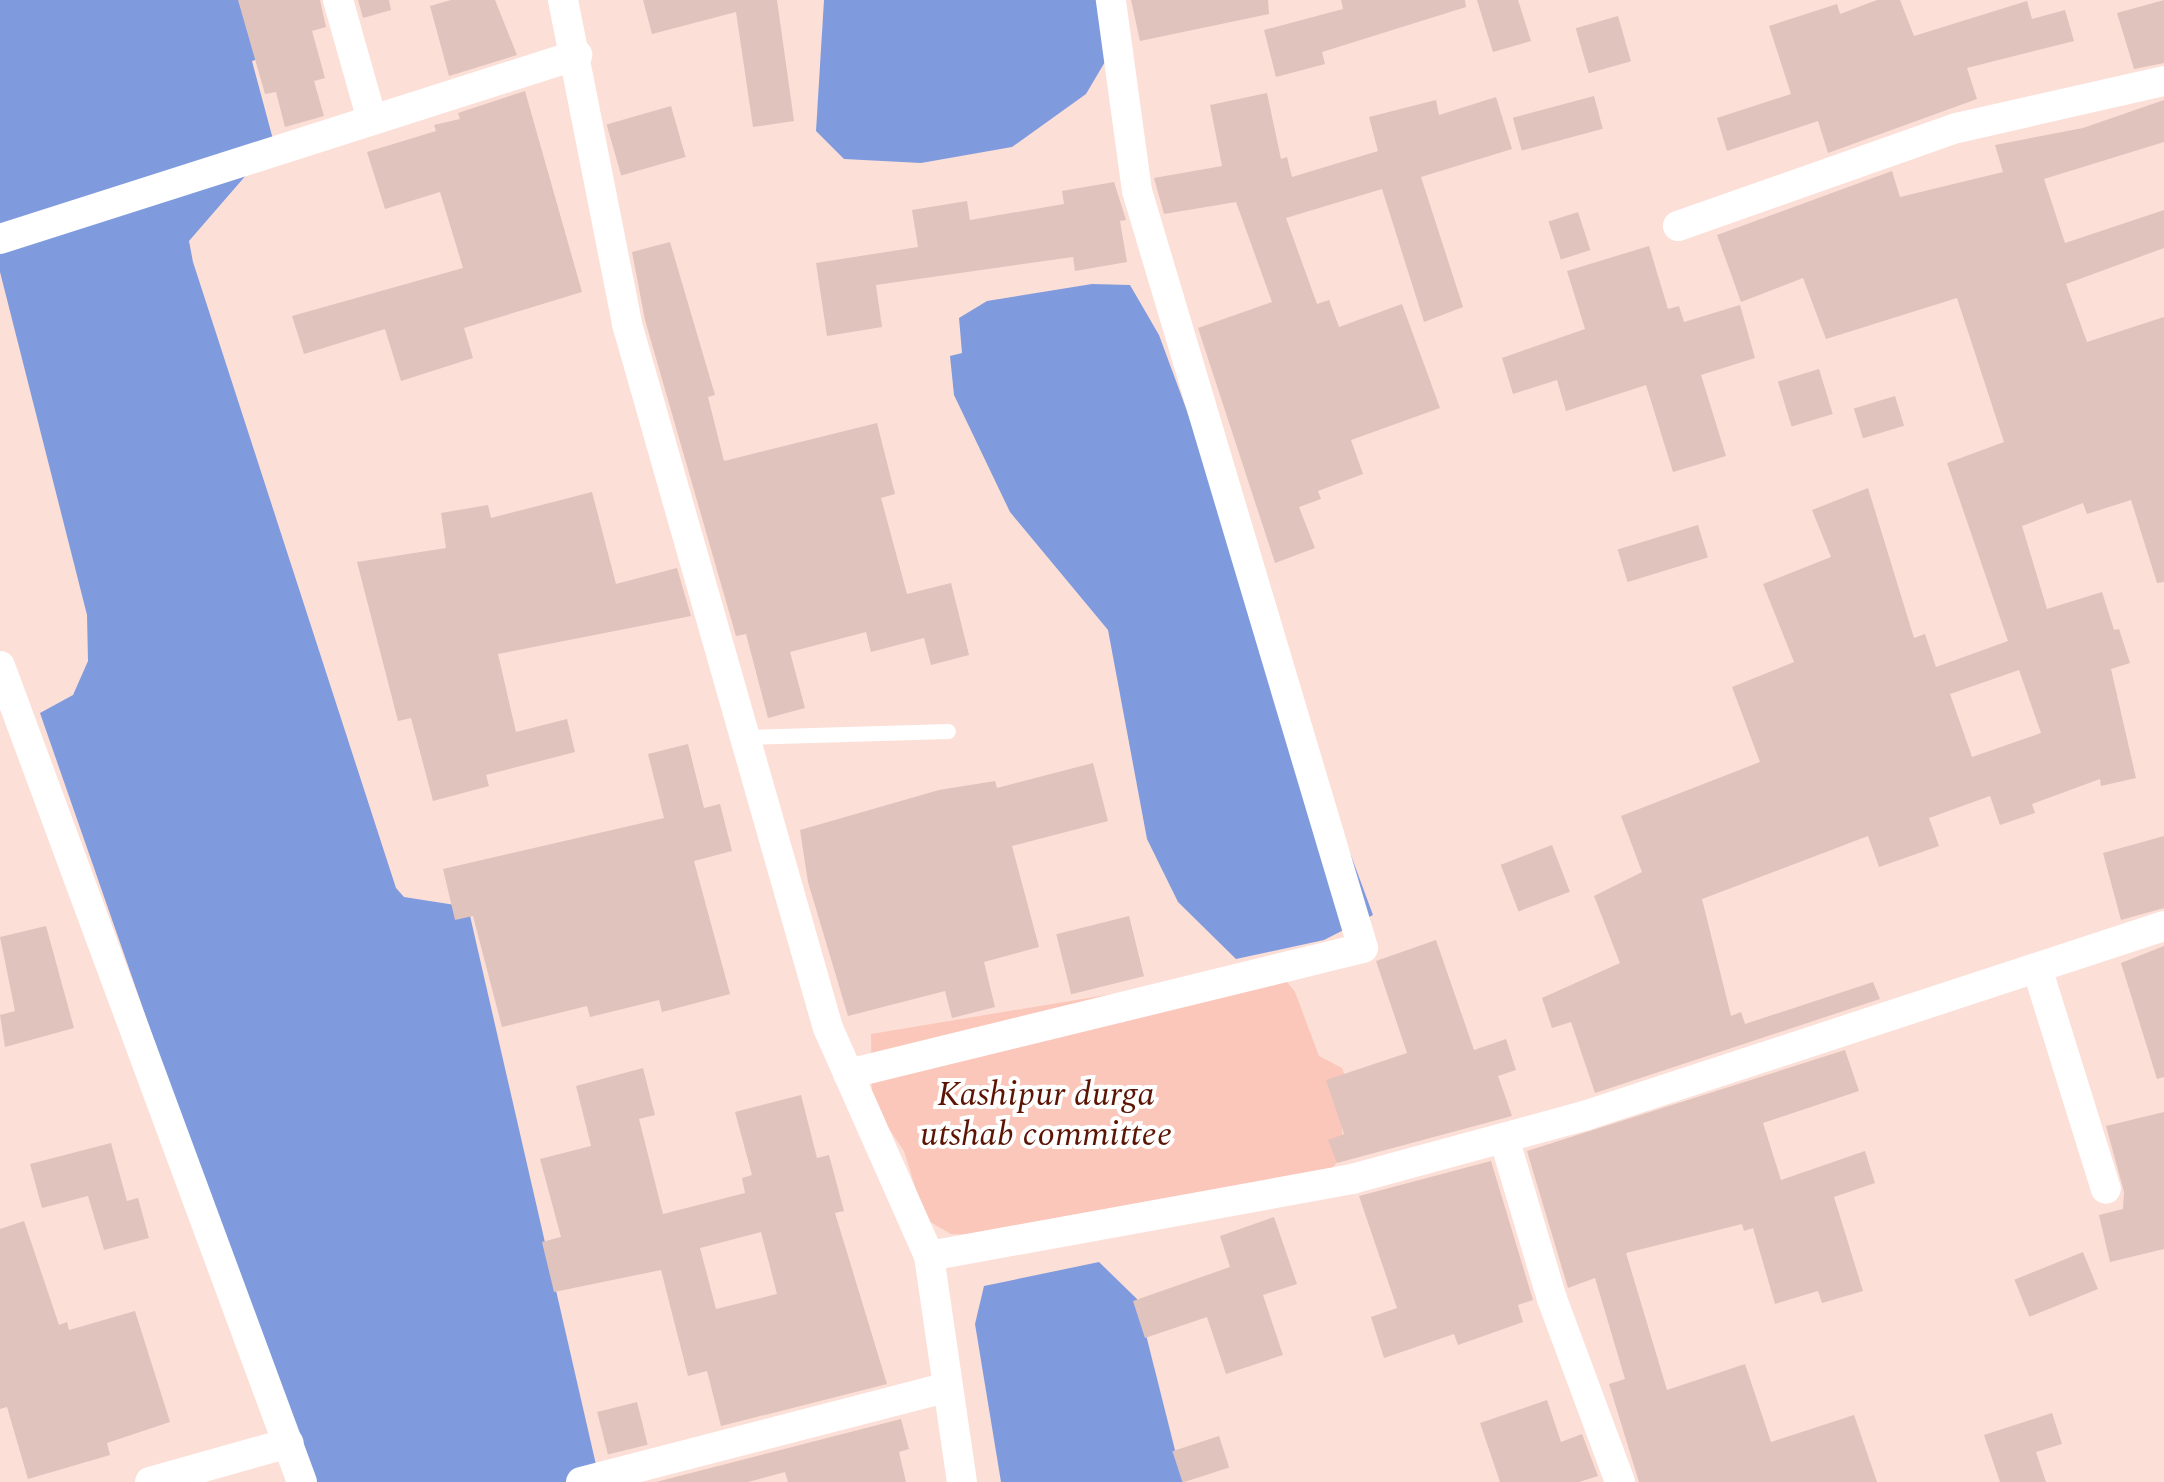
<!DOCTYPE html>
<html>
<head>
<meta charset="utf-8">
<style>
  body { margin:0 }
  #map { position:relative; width:2164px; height:1482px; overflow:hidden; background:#fcdfd7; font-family:Spectral,serif }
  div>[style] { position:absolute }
  .green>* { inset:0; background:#fbc7ba }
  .water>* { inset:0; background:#809bdd }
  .building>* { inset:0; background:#e0c3bc; transform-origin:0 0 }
  .lane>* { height:15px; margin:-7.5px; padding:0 7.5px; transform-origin:7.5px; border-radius:7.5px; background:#fff }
  .street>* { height:30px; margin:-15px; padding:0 15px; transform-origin:15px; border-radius:15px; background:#fff }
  span { translate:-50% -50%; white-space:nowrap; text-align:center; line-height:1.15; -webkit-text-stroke:8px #fff; paint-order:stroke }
  .park-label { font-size:35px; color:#5c1504; font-style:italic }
</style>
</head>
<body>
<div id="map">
  <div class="green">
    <div style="clip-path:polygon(1275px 967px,1295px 992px,1319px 1056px,1342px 1068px,1349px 1086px,1341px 1117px,1344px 1153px,1330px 1171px,976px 1235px,951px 1234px,925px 1219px,904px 1151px,872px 1104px,871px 1034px)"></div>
  </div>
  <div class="water">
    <div style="clip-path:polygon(0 0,262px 0,277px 52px,252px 61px,274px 143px,189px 241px,193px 262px,396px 888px,404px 897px,468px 907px,600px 1482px,308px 1482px,40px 713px,73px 695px,88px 661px,87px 615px,0 272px)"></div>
    <div style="clip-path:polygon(824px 0,1104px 0,1112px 50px,1086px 94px,1012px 147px,921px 163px,844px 159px,816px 131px)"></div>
    <div style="clip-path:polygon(1092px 284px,1130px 285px,1159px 335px,1373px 915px,1324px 940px,1236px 959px,1178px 902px,1147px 839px,1108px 630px,1010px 512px,954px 395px,950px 356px,962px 353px,959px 318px,987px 301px)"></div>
    <div style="clip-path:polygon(1099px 1262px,1137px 1299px,1183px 1482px,1001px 1482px,975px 1324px,984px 1286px)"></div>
  </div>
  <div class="building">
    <div style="clip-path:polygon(238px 0,320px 0,326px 27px,312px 31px,325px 78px,314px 81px,324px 116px,285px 127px,276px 92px,265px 94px)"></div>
    <div style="clip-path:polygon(358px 0,389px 0,391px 10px,363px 18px)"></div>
    <div style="clip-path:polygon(451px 0,495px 0,517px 55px,449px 76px,430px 6px)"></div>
    <div style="clip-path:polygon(643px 0,777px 0,794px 121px,753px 127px,736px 12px,652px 34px)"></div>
    <div style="clip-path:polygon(1131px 0,1268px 0,1269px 14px,1140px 41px)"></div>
    <div style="clip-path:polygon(1341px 0,1465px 0,1466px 7px,1322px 52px,1325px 64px,1276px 77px,1264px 30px,1343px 9px)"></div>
    <div style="clip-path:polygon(1477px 0,1518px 0,1531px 41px,1493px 52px)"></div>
    <div style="clip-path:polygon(1877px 0,1900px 0,1914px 36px,2027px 1px,2032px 19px,2065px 10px,2074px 41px,1967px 68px,1977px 99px,1828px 153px,1818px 121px,1727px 151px,1717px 118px,1791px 94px,1769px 26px,1837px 4px,1840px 14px)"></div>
    <div style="clip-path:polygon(2164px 0,2164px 63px,2134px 69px,2117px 13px)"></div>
    <div style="left:1618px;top:16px;width:47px;height:44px;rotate:74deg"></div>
    <div style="clip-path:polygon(525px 91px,582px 292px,464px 328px,473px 358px,401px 381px,385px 329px,304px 354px,292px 316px,463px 268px,440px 192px,385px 209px,367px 152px,436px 131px,434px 125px,460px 119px,458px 113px)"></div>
    <div style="clip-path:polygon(1267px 93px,1281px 159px,1287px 157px,1292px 177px,1378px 151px,1369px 117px,1436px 100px,1439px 115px,1496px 97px,1512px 149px,1421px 177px,1463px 307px,1424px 322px,1382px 189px,1286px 218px,1317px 304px,1329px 300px,1339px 327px,1402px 304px,1440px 408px,1351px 440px,1363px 474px,1318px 491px,1321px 499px,1299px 507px,1315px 548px,1275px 563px,1198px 328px,1272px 302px,1236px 202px,1164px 214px,1154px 178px,1222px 166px,1210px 105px)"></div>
    <div style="left:1594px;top:96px;width:34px;height:84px;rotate:75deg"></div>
    <div style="clip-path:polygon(evenodd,2164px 100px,2164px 142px,2044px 179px,2065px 243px,2164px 210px,2164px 248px,2066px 284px,2087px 342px,2164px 317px,2164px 582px,2157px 583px,2131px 500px,2087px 514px,2083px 503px,2022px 526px,2047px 609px,2102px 592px,2114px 630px,2119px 629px,2130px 663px,2111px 669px,2136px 778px,2101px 786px,2100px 779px,2032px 804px,2035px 813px,2000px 825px,1990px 796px,1929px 818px,1939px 846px,1879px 867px,1868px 836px,1702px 899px,1731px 1016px,1741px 1012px,1745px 1024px,1873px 982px,1880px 999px,1595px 1093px,1571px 1022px,1552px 1028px,1542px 998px,1620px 963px,1594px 896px,1642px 872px,1621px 816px,1760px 762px,1732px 687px,1794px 662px,1763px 584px,1831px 557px,1812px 510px,1868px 488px,1914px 638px,1925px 634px,1936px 667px,2008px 641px,1947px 463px,2004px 442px,1957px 298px,1826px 339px,1803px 278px,1741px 302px,1717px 235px,1892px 171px,1900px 197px,2003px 172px,1995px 145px,2083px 128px,2164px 100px,2019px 670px,2041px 733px,1972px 757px,1950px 694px,2019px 670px)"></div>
    <div style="left:671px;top:106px;width:53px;height:67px;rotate:74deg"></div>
    <div style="clip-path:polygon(1114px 182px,1126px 220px,1120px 221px,1127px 262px,1075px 271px,1073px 257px,876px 285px,882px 327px,827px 336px,816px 263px,918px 247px,912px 210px,967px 201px,970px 220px,1064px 204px,1062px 191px)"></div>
    <div style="left:1578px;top:212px;width:40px;height:31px;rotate:72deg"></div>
    <div style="clip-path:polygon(670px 242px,715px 395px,708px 397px,724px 461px,877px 423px,895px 494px,881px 498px,907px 594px,951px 583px,969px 655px,931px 665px,924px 638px,871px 652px,866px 632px,790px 652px,805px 708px,768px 718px,746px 634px,736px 636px,645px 320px,632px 252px)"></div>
    <div style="clip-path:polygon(1649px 246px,1668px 309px,1679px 306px,1684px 322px,1740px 305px,1755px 358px,1701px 375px,1726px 456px,1673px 472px,1646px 385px,1566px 411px,1557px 380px,1513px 394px,1502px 358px,1585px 329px,1567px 271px)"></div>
    <div style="left:1819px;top:369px;width:47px;height:43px;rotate:73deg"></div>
    <div style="left:1895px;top:396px;width:31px;height:43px;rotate:73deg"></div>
    <div style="clip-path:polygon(592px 492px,616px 584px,677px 568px,691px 616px,498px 654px,516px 732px,567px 719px,575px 752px,486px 775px,489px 786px,433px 801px,411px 718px,398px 721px,357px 562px,446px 548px,441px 513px,488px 505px,491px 518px)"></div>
    <div style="left:1698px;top:525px;width:34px;height:84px;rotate:73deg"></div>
    <div style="clip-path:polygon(688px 744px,704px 808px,720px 804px,732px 851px,694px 861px,730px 994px,662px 1012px,659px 1000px,590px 1017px,587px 1006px,502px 1027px,473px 916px,455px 920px,443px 869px,664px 818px,648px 754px)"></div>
    <div style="clip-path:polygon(1093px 763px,1108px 821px,1012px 846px,1039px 947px,984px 962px,995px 1007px,952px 1018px,945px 991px,848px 1016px,808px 882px,800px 830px,939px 790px,995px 781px,997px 788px)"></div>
    <div style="clip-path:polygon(2164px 836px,2164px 908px,2121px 920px,2103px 853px)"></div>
    <div style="left:1552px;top:845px;width:50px;height:55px;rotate:69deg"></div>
    <div style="left:1129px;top:916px;width:62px;height:75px;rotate:76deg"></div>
    <div style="clip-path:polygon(46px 926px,74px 1028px,5px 1047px,0 1015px,15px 1011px,0 937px)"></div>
    <div style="clip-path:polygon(1436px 940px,1474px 1050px,1506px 1039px,1516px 1070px,1498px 1076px,1512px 1116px,1337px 1163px,1328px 1140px,1344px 1134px,1326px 1080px,1407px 1053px,1376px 961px)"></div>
    <div style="clip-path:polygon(2164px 946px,2164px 1077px,2157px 1079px,2121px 963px)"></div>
    <div style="clip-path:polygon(1845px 1050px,1859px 1091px,1763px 1123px,1781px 1180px,1865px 1151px,1875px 1183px,1834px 1197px,1863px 1291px,1822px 1303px,1818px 1291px,1775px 1304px,1753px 1228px,1744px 1231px,1742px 1224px,1626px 1253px,1667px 1390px,1745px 1364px,1771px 1442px,1854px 1415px,1877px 1482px,1639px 1482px,1609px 1384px,1625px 1379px,1595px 1278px,1568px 1288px,1527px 1151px)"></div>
    <div style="clip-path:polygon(evenodd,643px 1068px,655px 1115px,639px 1119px,663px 1214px,745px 1193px,742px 1178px,752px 1175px,735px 1112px,801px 1095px,817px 1158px,829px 1155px,844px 1211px,835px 1213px,887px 1384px,721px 1426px,707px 1371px,688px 1376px,661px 1270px,554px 1292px,542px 1242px,561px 1237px,540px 1159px,591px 1146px,576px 1086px,643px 1068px,761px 1232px,777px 1294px,716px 1309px,700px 1248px,761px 1232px)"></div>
    <div style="clip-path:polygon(2164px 1112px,2164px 1249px,2110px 1262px,2099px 1215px,2123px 1209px,2124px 1192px,2106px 1126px)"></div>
    <div style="clip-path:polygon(111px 1143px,127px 1201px,138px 1198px,149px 1238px,104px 1250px,88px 1196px,42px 1208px,30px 1164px)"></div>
    <div style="clip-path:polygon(1491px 1161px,1533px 1300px,1518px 1305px,1523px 1322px,1458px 1345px,1454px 1334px,1384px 1358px,1371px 1317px,1397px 1308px,1359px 1196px)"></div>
    <div style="clip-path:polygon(1274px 1217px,1297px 1284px,1263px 1295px,1283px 1355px,1226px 1374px,1207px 1317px,1145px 1338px,1133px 1301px,1230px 1267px,1220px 1236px)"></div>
    <div style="clip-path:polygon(24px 1221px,59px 1325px,67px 1322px,69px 1330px,135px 1311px,170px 1422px,107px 1443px,110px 1455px,28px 1479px,7px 1407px,0 1409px,0 1229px)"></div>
    <div style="left:2083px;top:1252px;width:40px;height:74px;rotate:68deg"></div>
    <div style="clip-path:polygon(1547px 1400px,1561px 1442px,1582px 1434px,1598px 1476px,1579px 1482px,1500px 1482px,1480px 1423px)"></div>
    <div style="left:637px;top:1402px;width:44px;height:41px;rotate:76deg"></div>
    <div style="clip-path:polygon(2052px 1413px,2062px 1444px,2036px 1452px,2046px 1482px,2000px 1482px,1984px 1435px)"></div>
    <div style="clip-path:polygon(901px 1419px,909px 1449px,899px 1452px,906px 1482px,788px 1482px,785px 1472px,748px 1482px,656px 1482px)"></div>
    <div style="left:1219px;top:1436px;width:33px;height:49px;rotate:72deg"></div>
  </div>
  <div class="lane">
    <div style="left:748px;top:737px;width:200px;rotate:-1.7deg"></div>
  </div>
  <div class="street">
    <div style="left:338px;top:0;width:125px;rotate:74.2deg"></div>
    <div style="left:563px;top:0;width:330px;rotate:78.8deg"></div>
    <div style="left:627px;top:324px;width:732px;rotate:74.07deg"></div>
    <div style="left:828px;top:1028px;width:249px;rotate:66.1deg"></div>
    <div style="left:929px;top:1256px;width:228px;rotate:81.7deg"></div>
    <div style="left:1678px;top:226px;width:296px;rotate:-19.4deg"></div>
    <div style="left:1957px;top:128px;width:212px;rotate:-12.8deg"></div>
    <div style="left:0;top:239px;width:606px;rotate:-17.69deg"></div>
    <div style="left:0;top:666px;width:870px;rotate:69.69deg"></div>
    <div style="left:2038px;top:971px;width:228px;rotate:72.7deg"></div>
    <div style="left:848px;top:1074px;width:530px;rotate:-13.75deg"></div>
    <div style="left:1363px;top:948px;width:790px;rotate:-106.62deg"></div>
    <div style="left:1137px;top:191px;width:193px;rotate:-97.8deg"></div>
    <div style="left:1504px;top:1138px;width:168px;rotate:73.4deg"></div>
    <div style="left:1552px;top:1299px;width:195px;rotate:69.6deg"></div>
    <div style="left:929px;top:1256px;width:430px;rotate:-10.3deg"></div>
    <div style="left:1352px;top:1179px;width:244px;rotate:-15.2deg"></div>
    <div style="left:1587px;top:1115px;width:607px;rotate:-18.14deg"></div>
    <div style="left:150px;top:1482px;width:144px;rotate:-15.7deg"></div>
    <div style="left:581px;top:1482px;width:379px;rotate:-14.5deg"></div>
  </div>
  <div class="park-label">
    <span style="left:1046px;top:1115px">Kashipur durga<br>utshab committee</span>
  </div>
</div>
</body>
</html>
